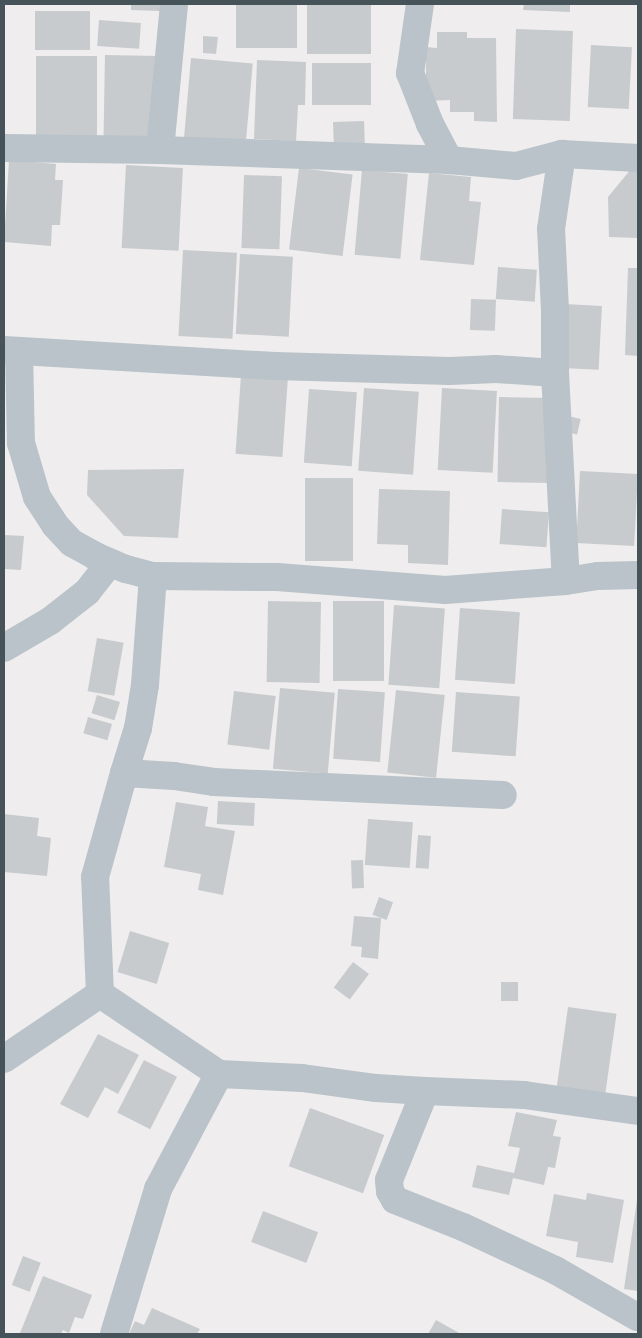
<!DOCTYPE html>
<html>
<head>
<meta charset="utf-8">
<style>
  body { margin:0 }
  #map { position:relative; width:642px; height:1338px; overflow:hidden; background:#efeded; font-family:"DejaVu Sans",sans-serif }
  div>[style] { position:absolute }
  .building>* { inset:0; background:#c7cbce; transform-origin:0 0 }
  .minor>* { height:28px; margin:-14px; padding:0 14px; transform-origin:14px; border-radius:14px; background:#b9c3c9 }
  span { translate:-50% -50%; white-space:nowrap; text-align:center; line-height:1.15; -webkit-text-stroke:5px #fff; paint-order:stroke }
  .frame { position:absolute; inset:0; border:5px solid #465359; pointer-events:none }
</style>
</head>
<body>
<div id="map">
  <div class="building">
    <div style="clip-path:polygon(131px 4px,160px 4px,160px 11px,131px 10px)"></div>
    <div style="left:236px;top:4px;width:61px;height:44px"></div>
    <div style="left:307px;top:4px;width:64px;height:50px"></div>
    <div style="clip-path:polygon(524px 4px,570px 4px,570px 12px,523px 10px)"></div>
    <div style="left:35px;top:11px;width:55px;height:39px"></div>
    <div style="left:99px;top:20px;width:42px;height:26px;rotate:4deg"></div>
    <div style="left:516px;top:29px;width:57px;height:90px;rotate:2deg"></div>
    <div style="clip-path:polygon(437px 32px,467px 32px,467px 38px,496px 38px,497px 122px,474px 121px,474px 112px,450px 112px,450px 100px,426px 101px,426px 47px,437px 48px)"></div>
    <div style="clip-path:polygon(203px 36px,218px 37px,216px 54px,203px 53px)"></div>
    <div style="left:591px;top:45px;width:41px;height:62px;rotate:3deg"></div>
    <div style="left:105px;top:55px;width:53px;height:82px;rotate:1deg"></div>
    <div style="left:36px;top:56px;width:61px;height:85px"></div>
    <div style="left:191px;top:58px;width:62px;height:83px;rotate:5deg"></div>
    <div style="clip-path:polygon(257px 60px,306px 62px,305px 105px,298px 105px,296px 141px,254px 139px)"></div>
    <div style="left:312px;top:63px;width:59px;height:42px"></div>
    <div style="left:364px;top:121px;width:23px;height:31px;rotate:88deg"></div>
    <div style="clip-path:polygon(9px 160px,56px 164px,55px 180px,63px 180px,60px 225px,52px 225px,51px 246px,4px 242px)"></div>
    <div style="left:126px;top:165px;width:57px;height:83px;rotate:3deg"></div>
    <div style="left:299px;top:168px;width:54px;height:82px;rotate:7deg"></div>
    <div style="clip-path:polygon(631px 169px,638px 169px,638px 238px,609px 237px,608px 197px)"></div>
    <div style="left:362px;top:170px;width:46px;height:85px;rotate:5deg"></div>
    <div style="clip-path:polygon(429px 173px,471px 177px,469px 201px,481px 202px,474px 265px,420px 260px)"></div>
    <div style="left:244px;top:175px;width:38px;height:73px;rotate:2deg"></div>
    <div style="left:183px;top:250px;width:54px;height:86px;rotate:3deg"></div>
    <div style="left:240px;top:254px;width:53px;height:80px;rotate:3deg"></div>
    <div style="left:498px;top:267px;width:39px;height:32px;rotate:4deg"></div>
    <div style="clip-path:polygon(628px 268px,638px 268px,638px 356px,625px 355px)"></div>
    <div style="left:471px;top:299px;width:25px;height:31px;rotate:2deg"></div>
    <div style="left:565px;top:304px;width:37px;height:64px;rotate:3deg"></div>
    <div style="left:241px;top:375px;width:47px;height:79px;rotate:4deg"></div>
    <div style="left:364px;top:388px;width:55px;height:83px;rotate:4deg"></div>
    <div style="left:442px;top:388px;width:55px;height:82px;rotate:3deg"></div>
    <div style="left:309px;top:389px;width:48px;height:74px;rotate:4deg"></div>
    <div style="left:499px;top:397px;width:51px;height:85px;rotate:1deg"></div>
    <div style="left:568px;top:416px;width:13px;height:16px;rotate:13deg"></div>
    <div style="clip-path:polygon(184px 469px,178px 538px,124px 536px,87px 495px,88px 470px)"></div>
    <div style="left:580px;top:471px;width:58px;height:72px;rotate:3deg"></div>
    <div style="left:305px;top:478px;width:48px;height:83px"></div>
    <div style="clip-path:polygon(379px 489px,450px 491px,448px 565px,408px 563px,408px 545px,377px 544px)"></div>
    <div style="left:502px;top:509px;width:47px;height:35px;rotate:4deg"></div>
    <div style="clip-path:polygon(4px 535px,24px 536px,21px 570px,4px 569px)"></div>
    <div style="left:268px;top:601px;width:53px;height:81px;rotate:1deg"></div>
    <div style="left:333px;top:601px;width:51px;height:80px"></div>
    <div style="left:394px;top:605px;width:51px;height:80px;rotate:4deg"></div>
    <div style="left:460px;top:608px;width:60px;height:72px;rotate:4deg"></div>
    <div style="left:97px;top:638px;width:27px;height:54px;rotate:10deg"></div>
    <div style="left:280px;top:688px;width:55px;height:81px;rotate:5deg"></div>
    <div style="left:338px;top:689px;width:47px;height:70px;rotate:4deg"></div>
    <div style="left:396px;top:690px;width:49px;height:83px;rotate:6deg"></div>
    <div style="left:234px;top:691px;width:42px;height:54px;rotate:7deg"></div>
    <div style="left:456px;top:692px;width:64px;height:60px;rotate:4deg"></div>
    <div style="left:97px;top:695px;width:24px;height:19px;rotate:17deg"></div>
    <div style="left:88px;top:717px;width:25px;height:17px;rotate:16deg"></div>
    <div style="left:218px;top:801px;width:37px;height:23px;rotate:3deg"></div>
    <div style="clip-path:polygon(176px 802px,208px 807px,205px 826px,235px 831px,223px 895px,198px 890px,201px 874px,164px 867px)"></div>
    <div style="clip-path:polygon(4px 814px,39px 818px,37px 836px,51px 838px,47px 876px,4px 872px)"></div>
    <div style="left:368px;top:819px;width:45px;height:46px;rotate:4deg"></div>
    <div style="left:418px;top:835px;width:13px;height:33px;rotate:4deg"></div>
    <div style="left:363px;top:860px;width:28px;height:12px;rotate:88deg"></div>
    <div style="left:379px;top:897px;width:15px;height:19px;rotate:20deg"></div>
    <div style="clip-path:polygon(354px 916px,381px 918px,378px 959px,361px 957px,362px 947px,351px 946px)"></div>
    <div style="left:130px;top:931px;width:41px;height:43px;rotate:17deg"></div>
    <div style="left:353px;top:962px;width:20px;height:32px;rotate:37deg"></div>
    <div style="left:518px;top:982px;width:19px;height:17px;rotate:90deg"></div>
    <div style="left:568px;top:1007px;width:49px;height:83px;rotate:8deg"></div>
    <div style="clip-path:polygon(98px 1034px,139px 1055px,118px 1094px,105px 1087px,88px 1118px,60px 1104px)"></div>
    <div style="left:144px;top:1060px;width:37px;height:59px;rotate:27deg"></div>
    <div style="left:310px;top:1108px;width:79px;height:62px;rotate:20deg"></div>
    <div style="clip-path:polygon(516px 1112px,557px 1120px,553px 1136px,561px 1137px,555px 1168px,548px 1167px,544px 1185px,513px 1178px,509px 1195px,472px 1187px,477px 1165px,514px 1173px,520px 1148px,508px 1146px)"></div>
    <div style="clip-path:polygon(587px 1193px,624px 1200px,613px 1263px,576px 1257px,578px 1242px,546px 1236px,554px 1194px,586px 1200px)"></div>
    <div style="clip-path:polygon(637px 1200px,638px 1200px,638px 1291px,624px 1289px)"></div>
    <div style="left:263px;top:1211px;width:59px;height:33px;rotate:21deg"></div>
    <div style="left:23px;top:1256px;width:19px;height:31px;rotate:21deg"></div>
    <div style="clip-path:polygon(43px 1276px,92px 1295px,83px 1319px,75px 1317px,69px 1333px,63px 1330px,61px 1334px,20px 1333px)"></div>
    <div style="clip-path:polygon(152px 1308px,200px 1329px,197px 1334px,129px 1334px,135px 1321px,144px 1325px)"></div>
    <div style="clip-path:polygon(436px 1320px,461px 1334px,428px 1334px)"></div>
  </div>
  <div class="minor">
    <div style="left:420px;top:4px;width:70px;rotate:98.2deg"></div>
    <div style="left:410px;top:73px;width:55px;rotate:68.6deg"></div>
    <div style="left:430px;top:124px;width:41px;rotate:62.2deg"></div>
    <div style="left:449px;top:160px;width:67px;rotate:5.1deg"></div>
    <div style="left:516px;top:166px;width:48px;rotate:-14.6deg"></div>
    <div style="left:562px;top:154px;width:76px;rotate:3deg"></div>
    <div style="left:4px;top:148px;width:156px;rotate:0.7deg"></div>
    <div style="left:160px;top:150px;width:289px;rotate:2deg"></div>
    <div style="left:160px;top:150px;width:147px;rotate:-84.5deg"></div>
    <div style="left:4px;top:350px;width:271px;rotate:3.4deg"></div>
    <div style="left:275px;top:366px;width:175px;rotate:1.6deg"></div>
    <div style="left:450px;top:371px;width:46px;rotate:-2.5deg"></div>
    <div style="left:496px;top:369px;width:59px;rotate:3.9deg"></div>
    <div style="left:555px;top:373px;width:63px;rotate:-90deg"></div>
    <div style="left:555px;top:310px;width:81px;rotate:-92.8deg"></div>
    <div style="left:551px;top:229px;width:76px;rotate:-81.7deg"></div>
    <div style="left:19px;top:351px;width:92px;rotate:88.8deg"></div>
    <div style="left:21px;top:443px;width:56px;rotate:73.5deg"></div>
    <div style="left:37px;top:497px;width:33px;rotate:57deg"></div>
    <div style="left:55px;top:525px;width:25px;rotate:47deg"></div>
    <div style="left:72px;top:543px;width:26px;rotate:29deg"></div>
    <div style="left:95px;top:556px;width:34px;rotate:23deg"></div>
    <div style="left:126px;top:569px;width:28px;rotate:15deg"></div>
    <div style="left:153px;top:576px;width:124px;rotate:0.5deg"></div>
    <div style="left:277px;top:577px;width:169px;rotate:4.4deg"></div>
    <div style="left:445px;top:590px;width:121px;rotate:-4.3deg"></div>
    <div style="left:566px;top:581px;width:32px;rotate:-9deg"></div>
    <div style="left:598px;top:576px;width:40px;rotate:-1.4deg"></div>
    <div style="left:555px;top:373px;width:208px;rotate:87deg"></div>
    <div style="left:153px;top:576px;width:109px;rotate:94.2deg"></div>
    <div style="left:145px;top:685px;width:44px;rotate:99.2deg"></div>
    <div style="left:138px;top:728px;width:47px;rotate:107.3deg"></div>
    <div style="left:124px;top:773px;width:50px;rotate:3.4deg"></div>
    <div style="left:174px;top:776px;width:40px;rotate:8.5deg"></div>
    <div style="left:214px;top:782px;width:289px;rotate:2.6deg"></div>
    <div style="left:4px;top:648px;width:53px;rotate:-30.4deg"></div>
    <div style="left:50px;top:621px;width:47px;rotate:-38.1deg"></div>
    <div style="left:87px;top:592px;width:37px;rotate:-52deg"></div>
    <div style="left:4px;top:1059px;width:116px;rotate:-34.1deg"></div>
    <div style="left:219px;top:1074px;width:83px;rotate:2.8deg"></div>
    <div style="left:302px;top:1078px;width:75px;rotate:7.7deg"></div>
    <div style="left:376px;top:1088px;width:49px;rotate:3.5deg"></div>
    <div style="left:425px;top:1091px;width:96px;rotate:112deg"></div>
    <div style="left:389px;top:1180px;width:11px;rotate:85deg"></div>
    <div style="left:390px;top:1191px;width:10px;rotate:61deg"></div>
    <div style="left:395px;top:1200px;width:73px;rotate:21.7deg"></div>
    <div style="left:463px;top:1227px;width:102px;rotate:25.1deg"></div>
    <div style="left:555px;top:1270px;width:95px;rotate:29.8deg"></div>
    <div style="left:425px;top:1091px;width:99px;rotate:2.3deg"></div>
    <div style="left:524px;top:1095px;width:115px;rotate:8deg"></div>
    <div style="left:114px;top:1334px;width:152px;rotate:-73.1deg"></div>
    <div style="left:158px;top:1189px;width:130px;rotate:-62.1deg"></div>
    <div style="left:219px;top:1074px;width:143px;rotate:-146.1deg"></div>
    <div style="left:100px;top:994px;width:117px;rotate:-92.4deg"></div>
    <div style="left:95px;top:877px;width:108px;rotate:-74.4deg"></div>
  </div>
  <div class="frame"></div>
</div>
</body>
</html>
